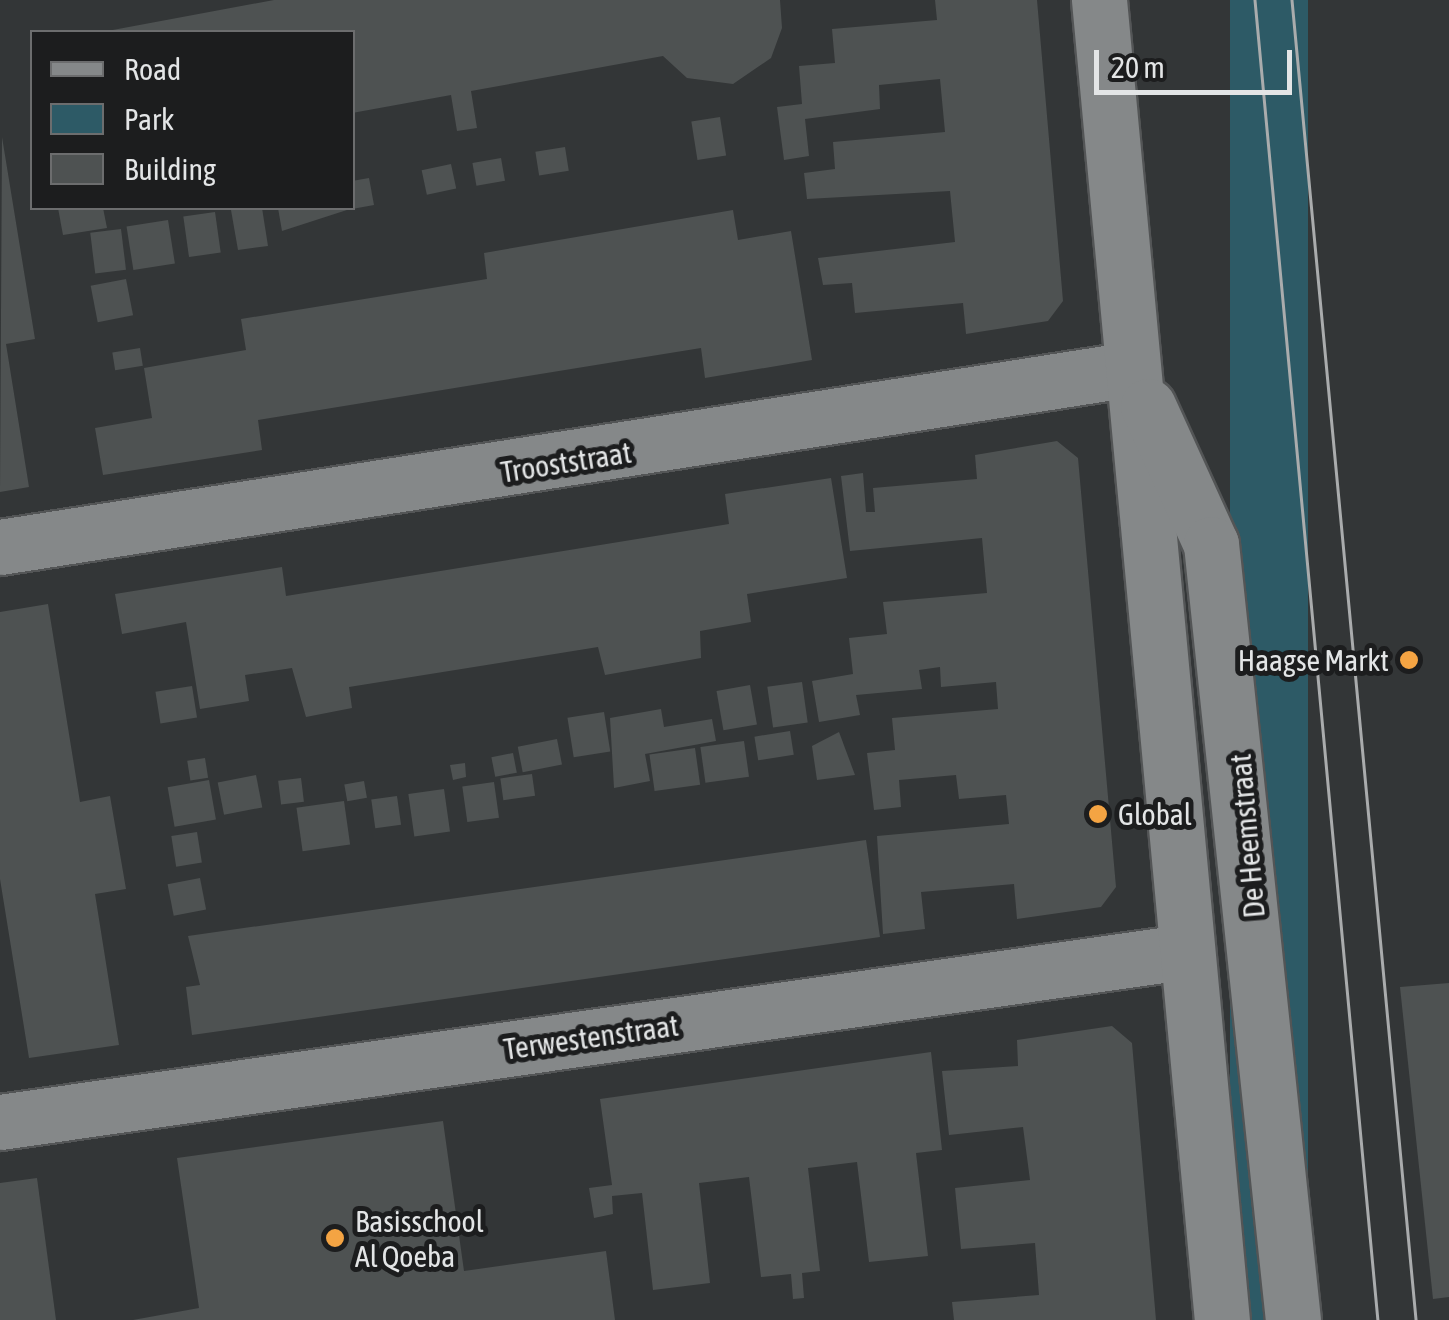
<!DOCTYPE html>
<html>
<head>
<meta charset="utf-8">
<style>
  body { margin:0 }
  #map { position:relative; width:1449px; height:1320px; overflow:hidden; background:#333637; font-family:"Asap Condensed",sans-serif }
  div>[style] { position:absolute }
  .green>* { inset:0; background:#2d5a66; transform-origin:0 0 }
  .building>* { inset:0; background:#4e5252; transform-origin:0 0 }
  .roads { filter:drop-shadow(2px 0 #535556) drop-shadow(-2px 0 #535556) drop-shadow(0 2px #535556) drop-shadow(0 -2px #535556) }
  .minor>* { height:55px; margin:-27.5px; padding:0 27.5px; transform-origin:27.5px; border-radius:27.5px; background:#858889 }
  .tertiary>* { height:55px; margin:-27.5px; padding:0 27.5px; transform-origin:27.5px; border-radius:27.5px; background:#858889 }
  .tram>* { height:2.5px; margin:-1.25px; padding:0 1.25px; transform-origin:1.25px; border-radius:1.25px; background:#aaacad }
  .dots>* { width:28px; height:28px; translate:-50% -50%; box-sizing:border-box; border:5px solid #1c1d1e; border-radius:50% }
  span { translate:-50% -50%; white-space:nowrap; text-align:center; line-height:1.15; -webkit-text-stroke:10px #1c1d1e; paint-order:stroke }
  .street-label { font-size:30px; color:#e3e5e6 }
  .poi-label { font-size:30px; color:#e3e5e6 }
  .right { translate:-100% -50%; text-align:right }
  .left { translate:0 -50%; text-align:left }
  .legend { position:absolute; left:30px; top:30px; width:325px; height:180px; box-sizing:border-box; background:#1c1d1e; border:2px solid #6c6d6e; margin:0; padding:12px 18px; list-style:none; font-size:30px; color:#e3e5e6 }
  .legend li { display:flex; align-items:center; gap:20px; height:50px }
  .legend b { width:50px; border:2px solid #6c6d6e }
  .scale { position:absolute; left:1094px; top:50px; width:198px; height:45px; box-sizing:border-box; border:5px solid #e3e5e6; border-top:0; padding-left:12px; font-size:30px; line-height:35px; white-space:nowrap; color:#e3e5e6; -webkit-text-stroke:8px #1c1d1e; paint-order:stroke }
</style>
</head>
<body>
<div id="map">
  <div class="green">
    <div style="left:1230px;top:0;width:78px;height:1326px"></div>
  </div>
  <div class="building">
    <div style="clip-path:polygon(274px 0,780px 0,782px 28px,771px 58px,733px 84px,687px 78px,663px 56px,471px 91px,477px 128px,457px 131px,451px 95px,352px 113px,352px 32px,102px 32px)"></div>
    <div style="clip-path:polygon(935px 0,1037px 0,1063px 301px,1048px 321px,966px 334px,963px 303px,855px 313px,852px 283px,823px 285px,818px 258px,955px 242px,950px 191px,807px 199px,804px 173px,835px 169px,833px 142px,945px 132px,940px 79px,879px 85px,880px 109px,805px 119px,809px 156px,784px 160px,777px 107px,802px 104px,799px 66px,835px 63px,832px 29px,937px 20px)"></div>
    <div style="left:720px;top:117px;width:39px;height:29px;rotate:81deg"></div>
    <div style="clip-path:polygon(2px 137px,35px 339px,6px 344px,29px 487px,0 492px)"></div>
    <div style="left:565px;top:147px;width:24px;height:30px;rotate:81deg"></div>
    <div style="left:501px;top:158px;width:23px;height:29px;rotate:80deg"></div>
    <div style="left:451px;top:164px;width:25px;height:30px;rotate:78deg"></div>
    <div style="clip-path:polygon(369px 178px,374px 205px,352px 209px,352px 181px)"></div>
    <div style="clip-path:polygon(58px 208px,103px 208px,107px 228px,63px 235px)"></div>
    <div style="clip-path:polygon(247px 208px,262px 208px,268px 246px,238px 250px,231px 210px)"></div>
    <div style="clip-path:polygon(278px 208px,349px 208px,350px 209px,282px 231px)"></div>
    <div style="clip-path:polygon(733px 210px,738px 240px,791px 231px,812px 360px,705px 378px,701px 348px,602px 364px,258px 420px,262px 450px,103px 475px,95px 428px,152px 418px,144px 368px,246px 350px,241px 319px,487px 279px,484px 253px)"></div>
    <div style="left:215px;top:212px;width:41px;height:32px;rotate:82deg"></div>
    <div style="left:168px;top:220px;width:44px;height:42px;rotate:81deg"></div>
    <div style="left:121px;top:229px;width:41px;height:31px;rotate:83deg"></div>
    <div style="left:126px;top:279px;width:37px;height:36px;rotate:79deg"></div>
    <div style="left:140px;top:348px;width:18px;height:28px;rotate:81deg"></div>
    <div style="clip-path:polygon(1057px 441px,1078px 458px,1116px 887px,1101px 907px,1017px 919px,1014px 884px,921px 892px,925px 929px,883px 934px,877px 836px,1009px 824px,1006px 795px,959px 799px,956px 775px,899px 780px,901px 807px,874px 810px,867px 753px,895px 750px,892px 718px,998px 709px,996px 682px,941px 687px,940px 667px,919px 670px,922px 689px,856px 695px,860px 715px,819px 722px,812px 681px,853px 674px,849px 638px,887px 634px,883px 602px,987px 593px,982px 538px,850px 551px,841px 476px,863px 473px,866px 512px,875px 512px,873px 488px,977px 479px,975px 455px)"></div>
    <div style="clip-path:polygon(831px 478px,847px 578px,747px 594px,751px 622px,700px 631px,701px 658px,605px 675px,598px 647px,349px 687px,352px 708px,306px 717px,292px 668px,245px 675px,249px 701px,200px 709px,186px 622px,122px 634px,115px 594px,282px 567px,286px 596px,631px 540px,729px 524px,725px 494px)"></div>
    <div style="clip-path:polygon(48px 604px,80px 802px,110px 796px,126px 889px,95px 894px,119px 1045px,29px 1058px,0 879px,0 612px)"></div>
    <div style="left:802px;top:682px;width:41px;height:35px;rotate:82deg"></div>
    <div style="left:750px;top:685px;width:40px;height:34px;rotate:80deg"></div>
    <div style="left:192px;top:686px;width:32px;height:37px;rotate:81deg"></div>
    <div style="clip-path:polygon(661px 709px,664px 727px,712px 719px,716px 741px,645px 754px,650px 781px,614px 788px,610px 718px)"></div>
    <div style="left:604px;top:712px;width:40px;height:37px;rotate:81deg"></div>
    <div style="left:790px;top:731px;width:24px;height:36px;rotate:81deg"></div>
    <div style="clip-path:polygon(839px 732px,855px 775px,817px 780px,812px 746px)"></div>
    <div style="left:557px;top:739px;width:26px;height:40px;rotate:79deg"></div>
    <div style="left:744px;top:741px;width:36px;height:44px;rotate:82deg"></div>
    <div style="left:695px;top:748px;width:37px;height:46px;rotate:82deg"></div>
    <div style="left:513px;top:753px;width:20px;height:22px;rotate:79deg"></div>
    <div style="left:205px;top:758px;width:20px;height:18px;rotate:81deg"></div>
    <div style="clip-path:polygon(465px 763px,466px 777px,453px 780px,450px 765px)"></div>
    <div style="left:532px;top:774px;width:22px;height:32px;rotate:82deg"></div>
    <div style="left:256px;top:775px;width:33px;height:39px;rotate:79deg"></div>
    <div style="left:301px;top:778px;width:24px;height:23px;rotate:83deg"></div>
    <div style="left:209px;top:780px;width:40px;height:42px;rotate:80deg"></div>
    <div style="left:364px;top:781px;width:17px;height:20px;rotate:80deg"></div>
    <div style="left:494px;top:782px;width:36px;height:32px;rotate:82deg"></div>
    <div style="left:444px;top:789px;width:43px;height:36px;rotate:82deg"></div>
    <div style="left:397px;top:796px;width:29px;height:26px;rotate:82deg"></div>
    <div style="left:344px;top:801px;width:44px;height:48px;rotate:82deg"></div>
    <div style="left:197px;top:832px;width:31px;height:26px;rotate:81deg"></div>
    <div style="clip-path:polygon(866px 840px,880px 937px,192px 1035px,186px 987px,200px 985px,188px 936px)"></div>
    <div style="left:200px;top:878px;width:32px;height:33px;rotate:79deg"></div>
    <div style="clip-path:polygon(1449px 983px,1449px 1297px,1433px 1299px,1400px 987px)"></div>
    <div style="clip-path:polygon(1112px 1026px,1132px 1043px,1156px 1320px,954px 1320px,952px 1302px,1039px 1295px,1035px 1243px,961px 1249px,955px 1188px,1030px 1180px,1023px 1127px,949px 1135px,942px 1071px,1018px 1066px,1017px 1040px)"></div>
    <div style="clip-path:polygon(931px 1052px,942px 1150px,916px 1153px,928px 1256px,869px 1262px,857px 1162px,808px 1168px,820px 1271px,802px 1273px,804px 1298px,793px 1299px,791px 1274px,761px 1277px,749px 1177px,699px 1183px,710px 1283px,653px 1290px,642px 1193px,612px 1196px,613px 1214px,594px 1218px,589px 1188px,612px 1185px,600px 1099px)"></div>
    <div style="clip-path:polygon(443px 1121px,464px 1271px,606px 1251px,615px 1320px,133px 1320px,199px 1308px,177px 1158px)"></div>
    <div style="clip-path:polygon(37px 1178px,56px 1320px,0 1320px,0 1183px)"></div>
  </div>
  <div class="roads">
    <div class="minor">
      <div style="left:0;top:547px;width:1145px;rotate:-8.94deg"></div>
      <div style="left:0;top:1122px;width:1194px;rotate:-8.18deg"></div>
    </div>
    <div class="tertiary">
      <div style="left:1099px;top:0;width:1326px;rotate:84.68deg"></div>
      <div style="left:1148px;top:406px;width:152px;rotate:65.5deg"></div>
      <div style="left:1211px;top:544px;width:780px;rotate:83.97deg"></div>
    </div>
  </div>
  <div class="tram">
    <div style="left:1255px;top:0;width:1326px;rotate:84.68deg"></div>
    <div style="left:1292px;top:0;width:1326px;rotate:84.63deg"></div>
  </div>
  <div class="dots">
    <div style="left:1409px;top:660px;background:#f4a443"></div>
    <div style="left:1098px;top:814px;background:#f4a443"></div>
    <div style="left:335px;top:1238px;background:#f4a443"></div>
  </div>
  <div class="street-label">
    <span style="left:566px;top:462px;rotate:-9deg">Trooststraat</span>
    <span style="left:1247px;top:836px;rotate:-95deg">De Heemstraat</span>
    <span style="left:591px;top:1037px;rotate:-8deg">Terwestenstraat</span>
  </div>
  <div class="poi-label">
    <span class="right" style="left:1389px;top:660px">Haagse Markt</span>
    <span class="left" style="left:1118px;top:814px">Global</span>
    <span class="left" style="left:355px;top:1238px">Basisschool<br>Al Qoeba</span>
  </div>
  <ul class="legend">
  <li><b style="height:12px;background:#858889"></b>Road</li>
  <li><b style="height:28px;background:#2d5a66"></b>Park</li>
  <li><b style="height:28px;background:#4e5252"></b>Building</li>
  </ul>
  <div class="scale">20 m</div>
</div>
</body>
</html>
